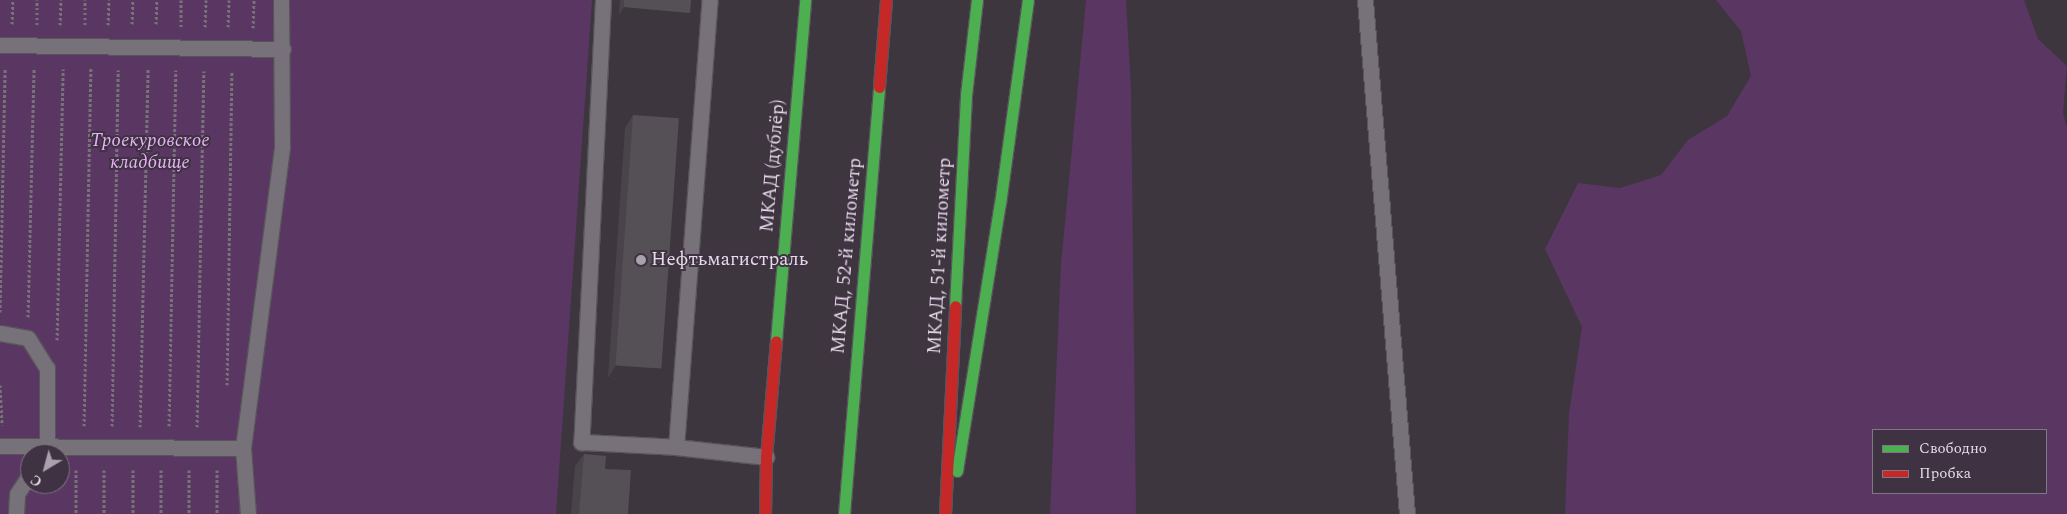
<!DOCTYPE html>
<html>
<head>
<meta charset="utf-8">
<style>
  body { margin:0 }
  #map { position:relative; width:2067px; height:514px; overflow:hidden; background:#3d363e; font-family:Spectral,serif }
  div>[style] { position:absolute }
  .green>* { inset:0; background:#5a3663 }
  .path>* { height:3px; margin-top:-1.5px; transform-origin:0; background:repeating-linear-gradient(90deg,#787379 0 2.5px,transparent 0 5px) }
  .roads { filter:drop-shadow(1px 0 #59545b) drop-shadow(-1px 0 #59545b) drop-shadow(0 1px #59545b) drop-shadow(0 -1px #59545b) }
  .lane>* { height:15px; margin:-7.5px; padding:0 7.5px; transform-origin:7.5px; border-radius:7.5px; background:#777279 }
  .fast>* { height:11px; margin:-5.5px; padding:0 5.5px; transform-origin:5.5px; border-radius:5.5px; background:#4caf50 }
  .jam>* { height:11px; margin:-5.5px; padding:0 5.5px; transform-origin:5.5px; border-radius:5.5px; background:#c62828 }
  .wall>* { inset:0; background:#49444a }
  .shaded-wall>* { inset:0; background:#3c373c }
  .building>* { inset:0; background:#554f56; transform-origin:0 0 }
  .dots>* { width:14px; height:14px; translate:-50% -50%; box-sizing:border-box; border:2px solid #3f3242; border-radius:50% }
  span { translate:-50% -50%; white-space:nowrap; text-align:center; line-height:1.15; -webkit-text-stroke:4px #3f3242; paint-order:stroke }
  .park-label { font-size:19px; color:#e9b1f8; font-style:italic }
  .street-label { font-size:19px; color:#e3dbe5 }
  .poi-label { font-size:19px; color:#e3dbe5 }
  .left { translate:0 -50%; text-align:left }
  .legend { position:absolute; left:1872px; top:429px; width:175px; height:65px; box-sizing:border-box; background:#3f3242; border:1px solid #817683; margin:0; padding:6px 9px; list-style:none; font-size:15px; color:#e3dbe5 }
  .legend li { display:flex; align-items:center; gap:10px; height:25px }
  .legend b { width:25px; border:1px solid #817683 }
  .north { position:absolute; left:20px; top:444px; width:50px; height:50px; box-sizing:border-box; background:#3f3242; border:1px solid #817683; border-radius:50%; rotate:217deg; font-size:14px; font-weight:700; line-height:20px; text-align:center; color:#e3dbe5 }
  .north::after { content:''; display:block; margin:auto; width:18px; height:22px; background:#a9a1ab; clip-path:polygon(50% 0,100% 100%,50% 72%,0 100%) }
</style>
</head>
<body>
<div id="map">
  <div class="green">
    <div style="clip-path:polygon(evenodd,0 0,592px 0,556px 514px,0 514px,0 0,30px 454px,60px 454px,60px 484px,30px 484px,30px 454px)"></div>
    <div style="clip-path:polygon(1086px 0,1126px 0,1131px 89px,1136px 514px,1050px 514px,1061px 265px)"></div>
    <div style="clip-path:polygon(evenodd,1716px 0,2024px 0,2038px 39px,2067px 66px,2063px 113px,2067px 128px,2067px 514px,1565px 514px,1569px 413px,1582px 327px,1545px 249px,1578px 183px,1620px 188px,1661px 175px,1688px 140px,1727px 116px,1751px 76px,1741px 31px,1716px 0,1873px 430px,2046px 430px,2046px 493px,1873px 493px,1873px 430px)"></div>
  </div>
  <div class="path">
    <div style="left:12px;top:24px;width:24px;rotate:-88deg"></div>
    <div style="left:132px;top:24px;width:24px;rotate:-88deg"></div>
    <div style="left:156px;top:24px;width:24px;rotate:-88deg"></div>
    <div style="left:37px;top:25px;width:25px;rotate:-90deg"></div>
    <div style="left:60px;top:25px;width:25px;rotate:-88deg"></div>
    <div style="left:85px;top:25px;width:25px;rotate:-90deg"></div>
    <div style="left:108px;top:25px;width:25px;rotate:-88deg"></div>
    <div style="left:181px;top:27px;width:27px;rotate:-90deg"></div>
    <div style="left:205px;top:27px;width:27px;rotate:-88deg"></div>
    <div style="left:228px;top:27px;width:27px;rotate:-88deg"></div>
    <div style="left:253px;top:28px;width:28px;rotate:-88deg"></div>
    <div style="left:0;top:312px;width:244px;rotate:-88.8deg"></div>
    <div style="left:28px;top:317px;width:249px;rotate:-88.6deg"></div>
    <div style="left:57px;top:340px;width:271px;rotate:-88.7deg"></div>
    <div style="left:0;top:385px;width:40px;rotate:87.1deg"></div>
    <div style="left:227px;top:385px;width:314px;rotate:-89.1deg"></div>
    <div style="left:84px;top:426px;width:359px;rotate:-88.9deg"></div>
    <div style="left:112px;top:426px;width:356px;rotate:-89deg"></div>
    <div style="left:169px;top:426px;width:356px;rotate:-88.9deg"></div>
    <div style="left:140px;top:427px;width:359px;rotate:-88.7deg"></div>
    <div style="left:197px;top:427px;width:356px;rotate:-88.9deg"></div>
    <div style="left:76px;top:470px;width:44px;rotate:90deg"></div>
    <div style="left:104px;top:470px;width:44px;rotate:90deg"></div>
    <div style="left:133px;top:470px;width:44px;rotate:90deg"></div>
    <div style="left:161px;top:470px;width:44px;rotate:90deg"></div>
    <div style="left:189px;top:470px;width:44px;rotate:90deg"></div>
    <div style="left:217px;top:470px;width:44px;rotate:90deg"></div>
  </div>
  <div class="roads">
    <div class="lane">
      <div style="left:603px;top:0;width:443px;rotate:92.8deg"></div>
      <div style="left:581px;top:442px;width:95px;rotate:3deg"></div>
      <div style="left:676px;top:447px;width:448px;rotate:-85.7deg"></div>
      <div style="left:1365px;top:0;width:516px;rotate:85.33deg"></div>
      <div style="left:0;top:45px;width:283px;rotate:0.8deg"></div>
      <div style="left:0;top:333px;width:28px;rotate:10deg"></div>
      <div style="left:28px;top:338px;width:36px;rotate:58deg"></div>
      <div style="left:47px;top:368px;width:78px;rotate:90deg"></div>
      <div style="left:47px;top:446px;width:9px;rotate:117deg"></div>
      <div style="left:0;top:446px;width:243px;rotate:0.5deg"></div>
      <div style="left:243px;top:448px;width:305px;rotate:-82.6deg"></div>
      <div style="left:282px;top:146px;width:146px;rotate:-90.4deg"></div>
      <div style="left:676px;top:447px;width:91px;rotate:6.3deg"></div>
      <div style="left:243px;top:448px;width:66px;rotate:85.7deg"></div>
      <div style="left:16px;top:514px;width:20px;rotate:-87deg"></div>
      <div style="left:17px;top:494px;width:24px;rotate:-57deg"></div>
    </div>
    <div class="fast">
      <div style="left:955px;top:306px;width:211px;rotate:-87deg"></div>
      <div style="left:966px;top:95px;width:96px;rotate:-83.4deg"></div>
      <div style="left:776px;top:341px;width:342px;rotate:-85.1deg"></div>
      <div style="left:957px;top:471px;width:270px;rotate:-80.9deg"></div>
      <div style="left:1000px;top:204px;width:206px;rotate:-82.2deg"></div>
      <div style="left:844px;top:514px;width:428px;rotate:-85.3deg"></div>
    </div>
    <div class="jam">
      <div style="left:879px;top:87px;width:87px;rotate:-85.4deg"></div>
      <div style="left:765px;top:514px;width:57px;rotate:-89deg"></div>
      <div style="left:766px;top:457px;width:116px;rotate:-85.1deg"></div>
      <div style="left:945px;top:514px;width:208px;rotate:-87.2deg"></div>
    </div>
  </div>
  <div class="wall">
    <div style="clip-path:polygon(620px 0,691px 0,690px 13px,684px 21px,619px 15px)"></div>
    <div style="clip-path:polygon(633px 115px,653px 381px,608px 378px,625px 128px)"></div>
    <div style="clip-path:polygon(584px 454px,628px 514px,571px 514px,575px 466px)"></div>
  </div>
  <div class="shaded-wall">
    <div style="clip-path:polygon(624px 7px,690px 13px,684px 21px,619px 15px)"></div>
    <div style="clip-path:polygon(616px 365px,662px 369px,653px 381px,608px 378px)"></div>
  </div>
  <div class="building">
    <div style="clip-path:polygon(624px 0,691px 0,690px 13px,624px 7px)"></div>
    <div style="left:633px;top:115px;width:46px;height:251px;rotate:4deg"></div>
    <div style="clip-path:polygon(584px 454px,606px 456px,605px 469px,631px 470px,628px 514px,579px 514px)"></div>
  </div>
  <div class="dots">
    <div style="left:641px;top:260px;background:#a9a1ab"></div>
  </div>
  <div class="park-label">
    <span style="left:150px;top:152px">Троекуровское<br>кладбище</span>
  </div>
  <div class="street-label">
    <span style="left:773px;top:166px;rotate:-85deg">МКАД (дублёр)</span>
    <span style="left:847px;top:256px;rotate:-85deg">МКАД, 52-й километр</span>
    <span style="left:940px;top:256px;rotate:-87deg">МКАД, 51-й километр</span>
  </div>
  <div class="poi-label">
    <span class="left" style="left:651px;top:260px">Нефтьмагистраль</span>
  </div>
  <ul class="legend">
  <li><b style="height:6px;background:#4caf50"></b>Свободно</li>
  <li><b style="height:6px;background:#c62828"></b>Пробка</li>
  </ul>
  <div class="north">С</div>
</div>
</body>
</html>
